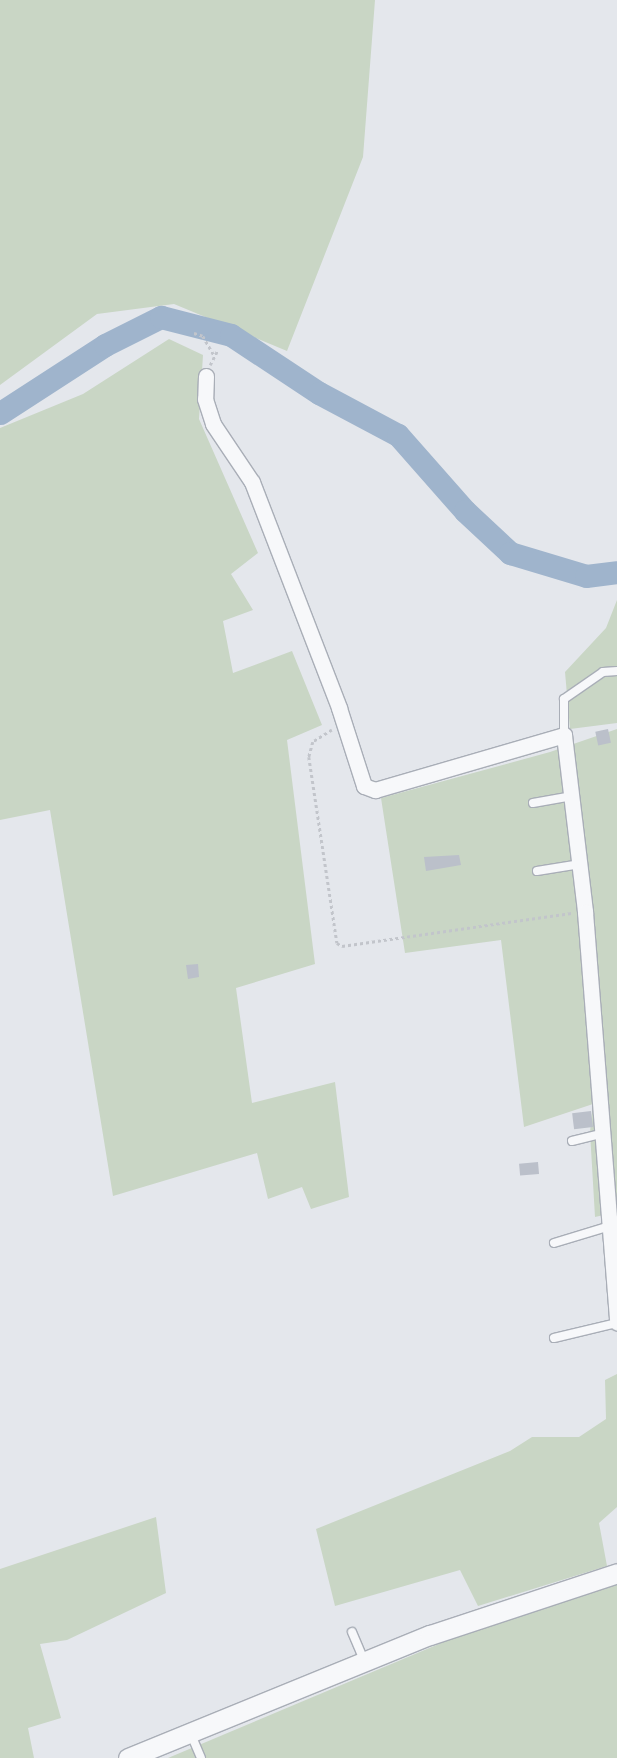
<!DOCTYPE html>
<html>
<head>
<meta charset="utf-8">
<style>
  body { margin:0 }
  #map { position:relative; width:617px; height:1758px; overflow:hidden; background:#e4e7ec; font-family:Commissioner,sans-serif }
  div>[style] { position:absolute }
  .green>* { inset:0; background:#c9d6c5 }
  .river>* { height:23px; margin:-11.5px; padding:0 11.5px; transform-origin:11.5px; border-radius:11.5px; background:#9fb4cc }
  .building>* { inset:0; background:#bbc0ca; transform-origin:0 0 }
  .path>* { height:2.5px; margin-top:-1.25px; transform-origin:0; background:repeating-linear-gradient(90deg,#c2c5cb 0 3px,transparent 0 6px) }
  .roads { filter:drop-shadow(1px 0 #a9aeb7) drop-shadow(-1px 0 #a9aeb7) drop-shadow(0 1px #a9aeb7) drop-shadow(0 -1px #a9aeb7) }
  .service>* { height:8px; margin:-4px; padding:0 4px; transform-origin:4px; border-radius:4px; background:#f7f8fa }
  .minor>* { height:15px; margin:-7.5px; padding:0 7.5px; transform-origin:7.5px; border-radius:7.5px; background:#f7f8fa }
  .tertiary>* { height:19px; margin:-9.5px; padding:0 9.5px; transform-origin:9.5px; border-radius:9.5px; background:#f7f8fa }
  span { translate:-50% -50%; white-space:nowrap; text-align:center; line-height:1.15; -webkit-text-stroke:4px #f4f6f9; paint-order:stroke }
</style>
</head>
<body>
<div id="map">
  <div class="green">
    <div style="clip-path:polygon(0 0,375px 0,363px 157px,287px 351px,174px 304px,97px 314px,0 385px)"></div>
    <div style="clip-path:polygon(169px 339px,203px 355px,199px 419px,258px 553px,231px 574px,253px 610px,223px 621px,233px 673px,292px 651px,322px 725px,287px 740px,315px 964px,236px 988px,252px 1103px,335px 1082px,349px 1197px,311px 1209px,302px 1187px,268px 1199px,257px 1153px,113px 1196px,50px 810px,0 820px,0 428px,83px 394px)"></div>
    <div style="clip-path:polygon(617px 600px,617px 723px,570px 729px,565px 672px,606px 628px)"></div>
    <div style="clip-path:polygon(617px 729px,617px 1212px,595px 1217px,590px 1132px,593px 1104px,524px 1127px,501px 940px,405px 953px,381px 798px,550px 752px)"></div>
    <div style="clip-path:polygon(617px 1374px,617px 1507px,599px 1523px,607px 1566px,478px 1606px,460px 1570px,335px 1606px,316px 1529px,510px 1451px,532px 1437px,579px 1437px,606px 1419px,605px 1380px)"></div>
    <div style="clip-path:polygon(156px 1517px,166px 1593px,67px 1640px,40px 1644px,61px 1718px,28px 1728px,34px 1758px,0 1758px,0 1569px)"></div>
    <div style="clip-path:polygon(617px 1584px,617px 1758px,168px 1758px,484px 1625px)"></div>
  </div>
  <div class="river">
    <div style="left:0;top:413px;width:125px;rotate:-32.9deg"></div>
    <div style="left:105px;top:345px;width:63px;rotate:-26.6deg"></div>
    <div style="left:161px;top:317px;width:72px;rotate:14.4deg"></div>
    <div style="left:231px;top:335px;width:105px;rotate:33.4deg"></div>
    <div style="left:319px;top:393px;width:89px;rotate:28deg"></div>
    <div style="left:398px;top:435px;width:101px;rotate:48.6deg"></div>
    <div style="left:465px;top:511px;width:62px;rotate:43deg"></div>
    <div style="left:510px;top:553px;width:79px;rotate:16.8deg"></div>
    <div style="left:586px;top:576px;width:31px;rotate:-7deg"></div>
  </div>
  <div class="building">
    <div style="left:608px;top:729px;width:14px;height:13px;rotate:78deg"></div>
    <div style="clip-path:polygon(459px 855px,461px 865px,426px 871px,424px 857px)"></div>
    <div style="clip-path:polygon(198px 964px,199px 977px,188px 979px,186px 965px)"></div>
    <div style="left:591px;top:1111px;width:16px;height:19px;rotate:83deg"></div>
    <div style="left:538px;top:1162px;width:12px;height:19px;rotate:85deg"></div>
  </div>
  <div class="path">
    <div style="left:194px;top:333px;width:9px;rotate:18deg"></div>
    <div style="left:203px;top:336px;width:22px;rotate:60deg"></div>
    <div style="left:210px;top:365px;width:16px;rotate:-63deg"></div>
    <div style="left:332px;top:730px;width:22px;rotate:148deg"></div>
    <div style="left:313px;top:742px;width:16px;rotate:105deg"></div>
    <div style="left:309px;top:757px;width:188px;rotate:81.4deg"></div>
    <div style="left:337px;top:943px;width:6px;rotate:31deg"></div>
    <div style="left:342px;top:946px;width:232px;rotate:-8.2deg"></div>
  </div>
  <div class="roads">
    <div class="service">
      <div style="left:564px;top:735px;width:36px;rotate:-90deg"></div>
      <div style="left:564px;top:699px;width:47px;rotate:-34.7deg"></div>
      <div style="left:603px;top:672px;width:14px;rotate:-4deg"></div>
      <div style="left:533px;top:803px;width:40px;rotate:-10deg"></div>
      <div style="left:537px;top:871px;width:44px;rotate:-9.2deg"></div>
      <div style="left:572px;top:1141px;width:32px;rotate:-14deg"></div>
      <div style="left:554px;top:1243px;width:59px;rotate:-16.9deg"></div>
      <div style="left:554px;top:1338px;width:65px;rotate:-13.4deg"></div>
      <div style="left:352px;top:1632px;width:33px;rotate:67deg"></div>
      <div style="left:190px;top:1732px;width:28px;rotate:67deg"></div>
    </div>
    <div class="minor">
      <div style="left:206px;top:376px;width:23px;rotate:92deg"></div>
      <div style="left:205px;top:399px;width:26px;rotate:72deg"></div>
      <div style="left:213px;top:424px;width:70px;rotate:56.1deg"></div>
      <div style="left:252px;top:482px;width:242px;rotate:68.9deg"></div>
      <div style="left:339px;top:708px;width:82px;rotate:72.2deg"></div>
      <div style="left:364px;top:786px;width:12px;rotate:20deg"></div>
      <div style="left:375px;top:790px;width:197px;rotate:-16.2deg"></div>
      <div style="left:564px;top:735px;width:178px;rotate:83.2deg"></div>
      <div style="left:585px;top:912px;width:412px;rotate:85.5deg"></div>
    </div>
    <div class="tertiary">
      <div style="left:128px;top:1758px;width:326px;rotate:-22.2deg"></div>
      <div style="left:430px;top:1635px;width:197px;rotate:-18.3deg"></div>
    </div>
  </div>
</div>
</body>
</html>
